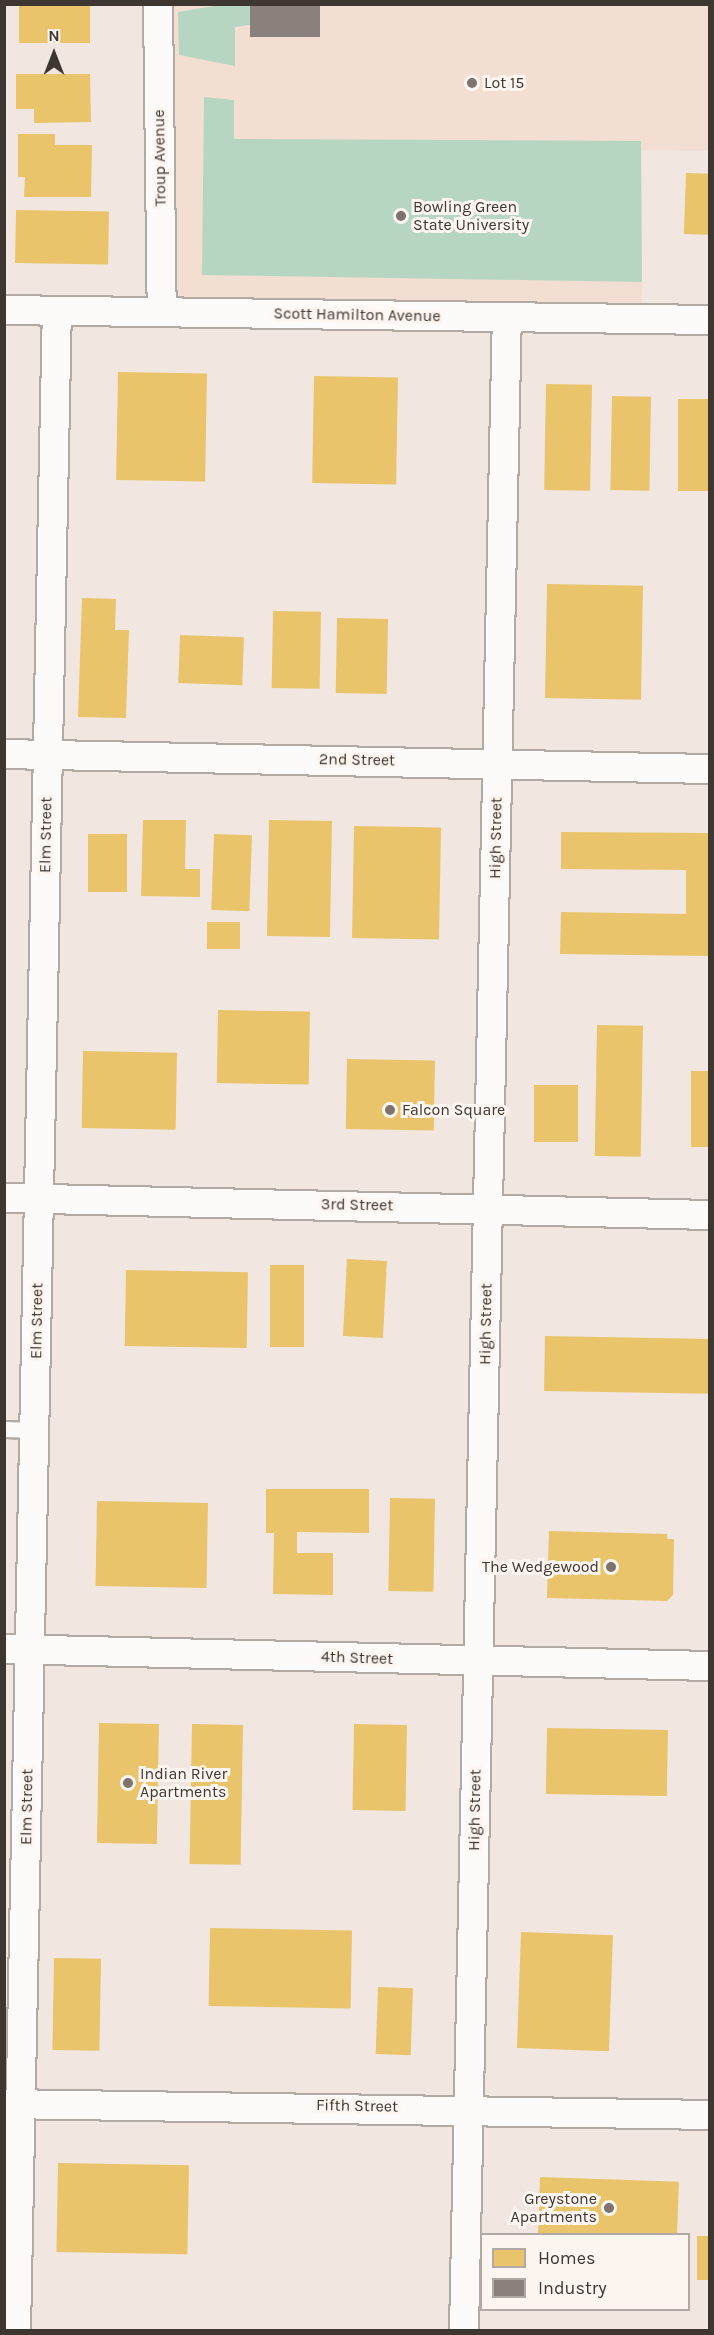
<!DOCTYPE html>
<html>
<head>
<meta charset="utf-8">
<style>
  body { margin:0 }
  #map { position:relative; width:714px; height:2335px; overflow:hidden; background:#f1e7e0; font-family:Karla,sans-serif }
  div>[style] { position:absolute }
  .built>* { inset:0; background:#f2dfd2 }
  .green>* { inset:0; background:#b6d6c1 }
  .homes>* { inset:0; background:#e9c46a; transform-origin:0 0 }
  .industry>* { inset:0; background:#8a817c; transform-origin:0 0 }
  .roads { filter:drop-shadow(2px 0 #b2aaa5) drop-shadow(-2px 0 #b2aaa5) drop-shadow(0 2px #b2aaa5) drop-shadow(0 -2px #b2aaa5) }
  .lane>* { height:15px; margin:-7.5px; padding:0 7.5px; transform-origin:7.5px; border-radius:7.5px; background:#fdfbfa }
  .street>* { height:28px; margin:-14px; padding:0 14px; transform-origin:14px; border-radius:14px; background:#fdfbfa }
  .dots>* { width:16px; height:16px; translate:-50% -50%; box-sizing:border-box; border:3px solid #fdf5f0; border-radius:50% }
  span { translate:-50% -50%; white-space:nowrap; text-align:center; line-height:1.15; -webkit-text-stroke:6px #fdf5f0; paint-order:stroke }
  .poi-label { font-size:16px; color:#3e3631 }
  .left { translate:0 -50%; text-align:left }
  .right { translate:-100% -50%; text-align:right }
  .street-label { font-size:16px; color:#3e3631 }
  .frame { position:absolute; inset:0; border:6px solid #3e3631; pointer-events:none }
  .legend { position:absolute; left:480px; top:2233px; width:210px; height:78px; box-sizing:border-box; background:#fdf5f0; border:2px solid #b1a9a4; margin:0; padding:8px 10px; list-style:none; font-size:18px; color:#3e3631 }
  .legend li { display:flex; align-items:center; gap:12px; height:30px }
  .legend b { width:30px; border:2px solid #b1a9a4 }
  .north { position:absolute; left:24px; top:24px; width:60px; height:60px; -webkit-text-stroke:4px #fdf5f0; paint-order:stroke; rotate:0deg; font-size:16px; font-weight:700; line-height:24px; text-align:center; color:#3e3631 }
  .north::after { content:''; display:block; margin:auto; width:21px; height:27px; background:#3e3631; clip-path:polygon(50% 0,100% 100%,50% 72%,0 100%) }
</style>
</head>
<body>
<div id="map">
  <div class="built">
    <div style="clip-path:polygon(158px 5px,709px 5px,709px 151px,641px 150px,642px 319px,162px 312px)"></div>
  </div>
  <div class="green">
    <div style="clip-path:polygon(220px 5px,250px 5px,250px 25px,235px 27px,235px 66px,179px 55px,178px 12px)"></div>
    <div style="clip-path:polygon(204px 97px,234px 100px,234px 139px,641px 141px,642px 282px,202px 275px)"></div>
  </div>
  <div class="homes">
    <div style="left:19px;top:5px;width:71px;height:38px"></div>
    <div style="clip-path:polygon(16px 74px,90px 74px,91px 122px,34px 123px,34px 109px,16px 109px)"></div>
    <div style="clip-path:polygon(18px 134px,55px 134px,55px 145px,92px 145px,91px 197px,24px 197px,25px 177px,18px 177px)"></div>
    <div style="left:686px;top:173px;width:24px;height:61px;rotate:2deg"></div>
    <div style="left:16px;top:210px;width:93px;height:53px;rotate:1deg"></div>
    <div style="left:118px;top:372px;width:89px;height:108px;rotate:1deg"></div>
    <div style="left:314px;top:376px;width:84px;height:107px;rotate:1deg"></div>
    <div style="left:546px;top:384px;width:46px;height:106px;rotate:1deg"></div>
    <div style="left:612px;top:396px;width:39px;height:94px;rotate:1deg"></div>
    <div style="left:678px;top:399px;width:32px;height:92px"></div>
    <div style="left:547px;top:584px;width:96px;height:114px;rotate:1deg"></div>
    <div style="clip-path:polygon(82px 598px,116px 599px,115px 630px,129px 630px,126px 718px,78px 717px)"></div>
    <div style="left:273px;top:611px;width:48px;height:77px;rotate:1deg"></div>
    <div style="left:337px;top:618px;width:51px;height:75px;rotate:1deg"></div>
    <div style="left:180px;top:635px;width:64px;height:48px;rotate:2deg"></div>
    <div style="clip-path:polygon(143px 820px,186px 820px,185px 869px,200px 869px,200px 897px,141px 896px)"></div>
    <div style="left:269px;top:820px;width:63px;height:116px;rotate:1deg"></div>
    <div style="left:354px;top:826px;width:87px;height:112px;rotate:1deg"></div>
    <div style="clip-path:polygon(561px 832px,710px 833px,710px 956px,560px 954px,561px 912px,686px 914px,686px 870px,561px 869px)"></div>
    <div style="left:88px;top:834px;width:39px;height:58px"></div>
    <div style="left:214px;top:834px;width:38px;height:76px;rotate:2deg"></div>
    <div style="left:207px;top:922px;width:33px;height:27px"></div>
    <div style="left:218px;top:1010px;width:92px;height:73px;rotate:1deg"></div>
    <div style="left:597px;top:1025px;width:46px;height:131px;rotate:1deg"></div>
    <div style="left:83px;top:1051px;width:94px;height:77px;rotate:1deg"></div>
    <div style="left:347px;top:1059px;width:88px;height:70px;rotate:1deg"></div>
    <div style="left:691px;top:1071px;width:19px;height:76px"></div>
    <div style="left:578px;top:1085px;width:57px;height:44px;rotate:90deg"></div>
    <div style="left:347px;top:1259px;width:40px;height:77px;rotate:3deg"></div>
    <div style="left:270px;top:1265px;width:34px;height:82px"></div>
    <div style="left:126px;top:1270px;width:122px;height:76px;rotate:1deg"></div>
    <div style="left:545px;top:1336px;width:165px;height:55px;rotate:1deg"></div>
    <div style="clip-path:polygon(266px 1489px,369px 1489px,369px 1533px,297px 1532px,297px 1553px,333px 1553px,333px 1595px,273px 1594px,274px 1533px,266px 1533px)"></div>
    <div style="left:390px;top:1498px;width:45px;height:93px;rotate:1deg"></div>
    <div style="left:97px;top:1501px;width:111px;height:85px;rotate:1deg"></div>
    <div style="clip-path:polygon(549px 1531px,667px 1534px,667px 1539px,674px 1539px,673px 1595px,667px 1601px,547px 1598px)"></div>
    <div style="left:99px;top:1723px;width:60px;height:120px;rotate:1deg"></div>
    <div style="left:192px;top:1724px;width:51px;height:140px;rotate:1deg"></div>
    <div style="left:354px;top:1724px;width:53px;height:86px;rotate:1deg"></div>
    <div style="left:547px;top:1728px;width:121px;height:66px;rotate:1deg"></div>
    <div style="left:210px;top:1928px;width:142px;height:78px;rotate:1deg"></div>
    <div style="left:521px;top:1932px;width:92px;height:116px;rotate:2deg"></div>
    <div style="left:54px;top:1958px;width:47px;height:92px;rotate:1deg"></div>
    <div style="left:378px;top:1987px;width:35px;height:67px;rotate:2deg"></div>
    <div style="left:58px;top:2163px;width:131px;height:89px;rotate:1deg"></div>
    <div style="left:540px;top:2177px;width:139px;height:57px;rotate:2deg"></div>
    <div style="left:697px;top:2236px;width:13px;height:44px"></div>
  </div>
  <div class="industry">
    <div style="left:250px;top:4px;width:70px;height:33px"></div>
  </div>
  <div class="roads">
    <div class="lane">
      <div style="left:4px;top:1429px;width:30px;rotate:2deg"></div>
    </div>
    <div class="street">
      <div style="left:158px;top:4px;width:308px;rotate:89.3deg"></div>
      <div style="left:4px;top:310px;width:706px;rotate:0.81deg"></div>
      <div style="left:4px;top:754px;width:706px;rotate:1.22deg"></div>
      <div style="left:4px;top:1198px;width:706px;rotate:1.38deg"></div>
      <div style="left:4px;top:1649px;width:706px;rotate:1.38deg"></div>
      <div style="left:4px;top:2104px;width:706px;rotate:0.89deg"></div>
      <div style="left:16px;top:2330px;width:2019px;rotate:-88.84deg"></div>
      <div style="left:464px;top:2330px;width:2013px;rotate:-88.78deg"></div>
    </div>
  </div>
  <div class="dots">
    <div style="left:472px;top:83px;background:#7d746e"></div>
    <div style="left:401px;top:216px;background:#7d746e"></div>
    <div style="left:390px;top:1110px;background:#7d746e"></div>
    <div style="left:611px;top:1567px;background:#7d746e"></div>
    <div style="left:128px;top:1783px;background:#7d746e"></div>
    <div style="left:609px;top:2208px;background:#7d746e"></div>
  </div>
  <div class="poi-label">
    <span class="left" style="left:484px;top:83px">Lot 15</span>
    <span class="left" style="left:413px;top:216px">Bowling Green<br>State University</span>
    <span class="left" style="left:402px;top:1110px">Falcon Square</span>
    <span class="right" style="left:599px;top:1567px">The Wedgewood</span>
    <span class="left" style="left:140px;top:1783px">Indian River<br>Apartments</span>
    <span class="right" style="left:597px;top:2208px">Greystone<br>Apartments</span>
  </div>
  <div class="street-label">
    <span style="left:160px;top:158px;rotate:-91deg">Troup Avenue</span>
    <span style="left:357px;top:315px;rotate:1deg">Scott Hamilton Avenue</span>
    <span style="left:357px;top:760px;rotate:1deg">2nd Street</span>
    <span style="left:46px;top:835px;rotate:-89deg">Elm Street</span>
    <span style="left:496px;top:838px;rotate:-89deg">High Street</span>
    <span style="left:357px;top:1205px;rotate:1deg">3rd Street</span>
    <span style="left:37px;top:1321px;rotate:-89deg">Elm Street</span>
    <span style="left:486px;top:1324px;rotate:-89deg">High Street</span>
    <span style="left:357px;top:1658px;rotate:2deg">4th Street</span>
    <span style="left:27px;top:1807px;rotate:-89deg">Elm Street</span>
    <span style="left:475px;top:1810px;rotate:-89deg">High Street</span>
    <span style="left:357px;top:2106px;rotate:1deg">Fifth Street</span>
  </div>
  <div class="frame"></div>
  <ul class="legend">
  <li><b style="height:16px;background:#e9c46a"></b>Homes</li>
  <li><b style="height:16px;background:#8a817c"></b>Industry</li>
  </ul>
  <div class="north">N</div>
</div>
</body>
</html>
